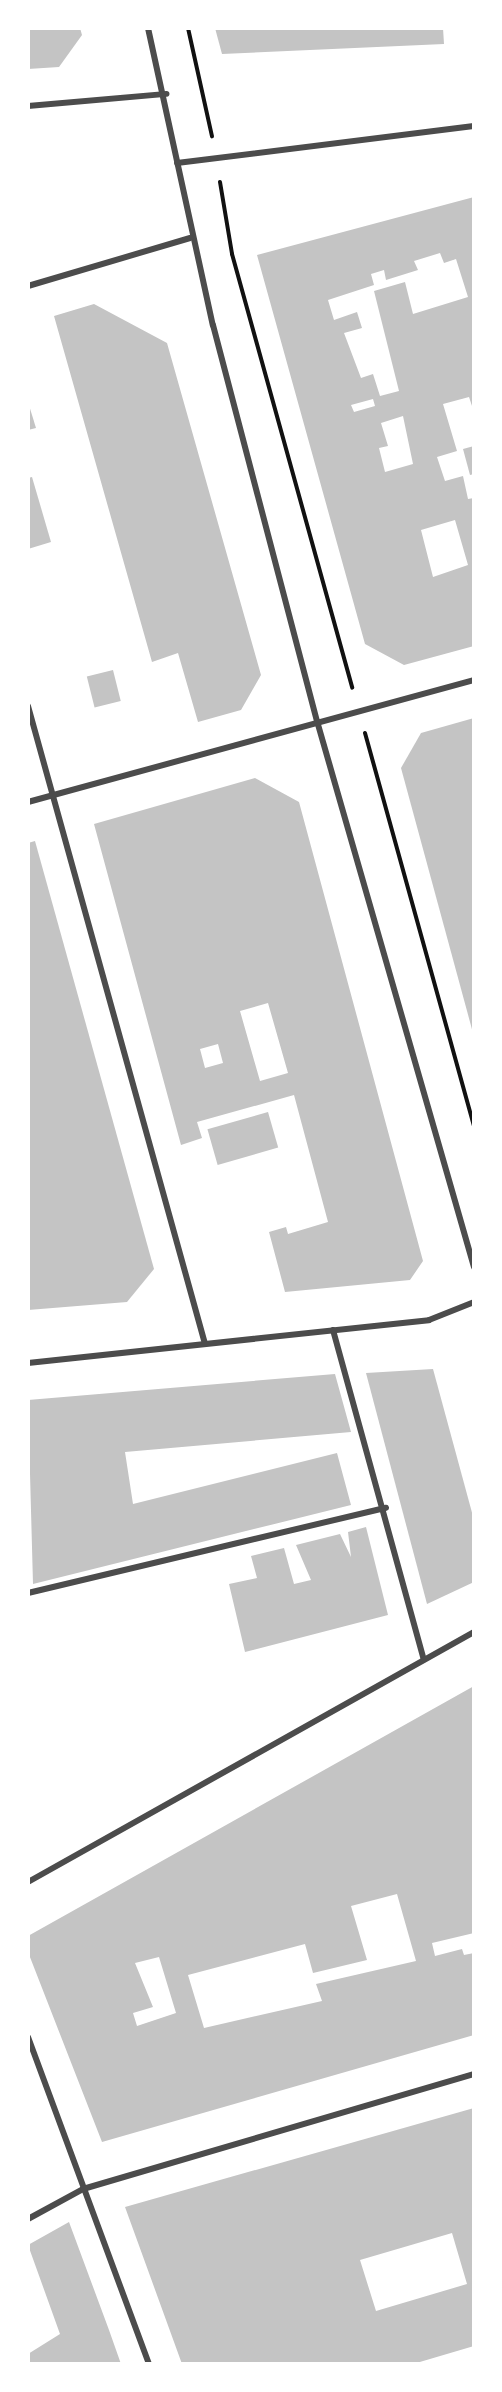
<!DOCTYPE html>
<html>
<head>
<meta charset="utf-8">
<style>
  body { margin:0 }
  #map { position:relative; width:502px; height:2392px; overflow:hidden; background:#fff; font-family:Roboto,sans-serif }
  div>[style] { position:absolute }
  .building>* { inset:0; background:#c4c4c4; transform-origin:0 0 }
  .path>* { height:4px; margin:-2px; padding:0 2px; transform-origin:2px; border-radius:2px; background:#111 }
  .minor>* { height:6px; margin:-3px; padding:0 3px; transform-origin:3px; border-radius:3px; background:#4c4c4c }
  span { translate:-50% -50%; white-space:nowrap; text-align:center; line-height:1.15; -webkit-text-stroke:4.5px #fff; paint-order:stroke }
  .frame { position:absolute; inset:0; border:30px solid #fff; pointer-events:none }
</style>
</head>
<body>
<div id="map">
  <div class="building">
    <div style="clip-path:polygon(28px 28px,80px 28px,82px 35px,59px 67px,28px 69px)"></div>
    <div style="clip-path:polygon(215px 28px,443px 28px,444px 44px,222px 54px)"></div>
    <div style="clip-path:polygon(evenodd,474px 197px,474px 412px,469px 397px,443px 404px,457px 451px,437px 457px,445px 481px,463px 476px,468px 499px,474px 498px,474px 646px,404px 665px,365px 644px,257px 255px,474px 197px,440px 253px,444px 263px,456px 259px,468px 297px,413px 314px,405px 282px,374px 291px,399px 391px,380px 396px,373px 374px,361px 378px,344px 333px,362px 328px,357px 312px,334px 320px,328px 300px,374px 285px,371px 274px,384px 270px,386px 280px,418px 270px,414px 261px,440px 253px,474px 197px,373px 399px,375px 406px,354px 412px,351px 405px,373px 399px,474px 197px,403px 416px,413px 464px,385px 472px,379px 448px,388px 446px,381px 423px,403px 416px,474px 197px,455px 520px,468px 565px,433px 577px,421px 530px,455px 520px)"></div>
    <div style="clip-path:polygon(94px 304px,167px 343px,261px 675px,241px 710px,198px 722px,178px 653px,152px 662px,54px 316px)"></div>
    <div style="clip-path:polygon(28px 402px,36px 428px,28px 430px)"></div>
    <div style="clip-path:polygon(474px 446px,474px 474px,470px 475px,463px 449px)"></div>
    <div style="clip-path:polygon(32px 477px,51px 542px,28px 549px,28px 478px)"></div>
    <div style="left:113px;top:670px;width:32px;height:27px;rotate:76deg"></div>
    <div style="clip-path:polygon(474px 718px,474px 1033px,473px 1033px,401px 768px,421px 733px)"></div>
    <div style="clip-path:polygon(evenodd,255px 778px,299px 802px,423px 1261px,410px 1280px,285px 1292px,269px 1232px,286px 1227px,288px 1234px,328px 1222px,294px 1095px,197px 1122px,202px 1138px,181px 1145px,94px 824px,255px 778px,268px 1003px,288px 1073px,260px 1081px,240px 1011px,268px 1003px,255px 778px,218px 1044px,223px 1063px,205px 1068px,200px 1049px,218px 1044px)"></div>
    <div style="clip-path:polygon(35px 841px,154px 1269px,127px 1302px,28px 1310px,28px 843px)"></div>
    <div style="left:268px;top:1112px;width:37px;height:63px;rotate:74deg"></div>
    <div style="clip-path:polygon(433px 1369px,474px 1520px,474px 1582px,427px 1604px,366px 1373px)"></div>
    <div style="clip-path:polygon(335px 1374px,351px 1432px,125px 1452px,133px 1504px,337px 1453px,351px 1505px,33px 1584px,28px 1400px)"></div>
    <div style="clip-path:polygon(366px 1527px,388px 1615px,245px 1652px,229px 1584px,257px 1578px,251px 1556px,284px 1548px,294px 1584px,311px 1580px,296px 1545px,340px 1534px,351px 1557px,348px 1532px)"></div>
    <div style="clip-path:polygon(evenodd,474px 1686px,474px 1933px,432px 1943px,435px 1956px,462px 1949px,464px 1955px,474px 1953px,474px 2035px,102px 2142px,28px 1952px,28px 1936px,474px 1686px,397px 1894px,416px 1961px,316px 1984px,322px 2001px,204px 2028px,188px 1975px,305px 1944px,313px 1973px,367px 1960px,351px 1906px,397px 1894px,474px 1686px,159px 1957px,176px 2013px,137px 2026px,133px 2013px,153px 2007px,135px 1963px,159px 1957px)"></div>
    <div style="clip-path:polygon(evenodd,474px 2108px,474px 2346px,413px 2364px,182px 2364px,125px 2207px,474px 2108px,452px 2233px,467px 2284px,376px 2311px,360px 2260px,452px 2233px)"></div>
    <div style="clip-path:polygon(69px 2222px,109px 2330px,121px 2364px,28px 2364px,28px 2354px,60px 2334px,28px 2245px)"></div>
  </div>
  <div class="path">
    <div style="left:188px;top:28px;width:111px;rotate:77.5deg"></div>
    <div style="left:220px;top:182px;width:73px;rotate:80.5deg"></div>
    <div style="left:232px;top:254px;width:450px;rotate:74.5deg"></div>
    <div style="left:365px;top:733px;width:407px;rotate:74.5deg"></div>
  </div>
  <div class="minor">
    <div style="left:148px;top:28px;width:304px;rotate:77.7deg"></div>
    <div style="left:213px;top:325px;width:409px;rotate:75.3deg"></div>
    <div style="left:317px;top:721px;width:568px;rotate:73.96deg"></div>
    <div style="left:28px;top:106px;width:139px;rotate:-5deg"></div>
    <div style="left:177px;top:163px;width:299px;rotate:-7.1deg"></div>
    <div style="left:28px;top:286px;width:169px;rotate:-16.5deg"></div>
    <div style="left:28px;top:706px;width:662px;rotate:74.49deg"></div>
    <div style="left:28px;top:802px;width:462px;rotate:-15.3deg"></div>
    <div style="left:333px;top:1330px;width:342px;rotate:74.6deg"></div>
    <div style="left:28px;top:1363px;width:403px;rotate:-6.1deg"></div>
    <div style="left:429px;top:1320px;width:48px;rotate:-21.8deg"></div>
    <div style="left:28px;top:1593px;width:368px;rotate:-13.4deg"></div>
    <div style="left:28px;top:1882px;width:511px;rotate:-29.27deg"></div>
    <div style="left:28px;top:2037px;width:349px;rotate:69.7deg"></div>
    <div style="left:28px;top:2219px;width:63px;rotate:-28.6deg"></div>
    <div style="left:83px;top:2189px;width:408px;rotate:-16.4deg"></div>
  </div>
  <div class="frame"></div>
</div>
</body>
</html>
